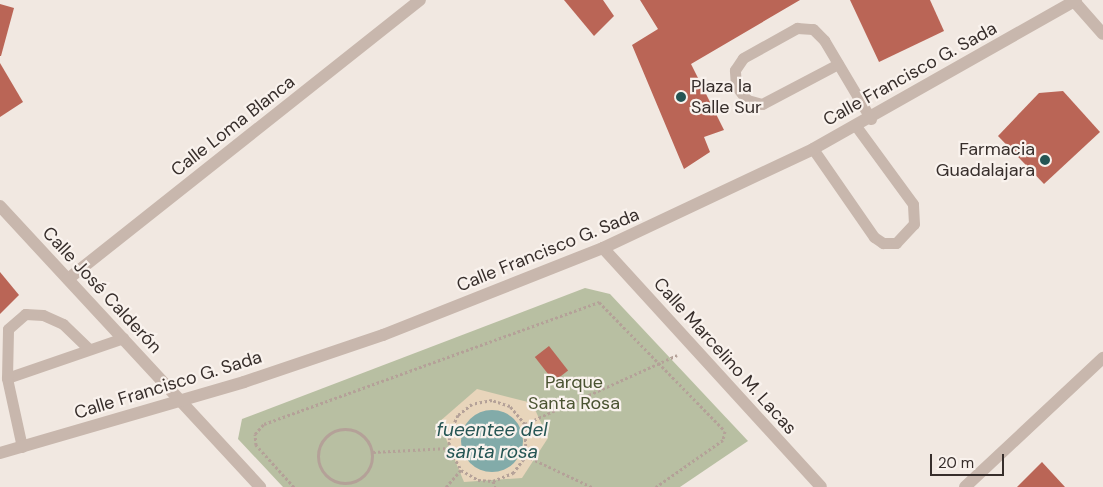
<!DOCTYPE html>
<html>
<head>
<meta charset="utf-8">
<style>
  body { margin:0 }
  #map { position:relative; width:1103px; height:487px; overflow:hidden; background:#f1e8e1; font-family:"DM Sans",sans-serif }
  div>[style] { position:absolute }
  .green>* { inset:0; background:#b8bfa2 }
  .sand>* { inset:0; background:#e8d5bb }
  .water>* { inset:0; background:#82aba9 }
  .round { border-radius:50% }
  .building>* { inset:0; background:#ba6556; transform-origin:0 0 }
  .path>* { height:3px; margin-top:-1.5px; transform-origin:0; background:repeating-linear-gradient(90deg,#b4a198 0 2.5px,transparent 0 5px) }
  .path>.ring { margin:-1.5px; padding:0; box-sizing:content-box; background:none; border:3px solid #b4a198; border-radius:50% }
  .service>* { height:11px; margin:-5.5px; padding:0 5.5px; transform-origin:5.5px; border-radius:5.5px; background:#c8b7ad }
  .minor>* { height:12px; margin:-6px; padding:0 6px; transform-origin:6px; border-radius:6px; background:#c8b7ad }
  .tertiary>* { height:12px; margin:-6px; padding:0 6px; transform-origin:6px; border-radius:6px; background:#c8b7ad }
  .dots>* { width:14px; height:14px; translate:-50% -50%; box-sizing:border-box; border:2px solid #f9f2ed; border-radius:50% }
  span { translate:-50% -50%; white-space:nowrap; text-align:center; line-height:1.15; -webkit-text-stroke:4.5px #f9f2ed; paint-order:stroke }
  .street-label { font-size:18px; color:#372e2b }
  .poi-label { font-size:18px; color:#372e2b }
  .left { translate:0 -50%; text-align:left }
  .right { translate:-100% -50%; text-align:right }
  .park-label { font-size:18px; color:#4a5331 }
  .water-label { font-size:19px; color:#255554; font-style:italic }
  .scale { position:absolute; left:930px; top:454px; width:74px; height:22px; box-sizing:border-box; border:2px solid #372e2b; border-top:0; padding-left:6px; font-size:15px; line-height:18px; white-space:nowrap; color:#372e2b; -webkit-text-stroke:4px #f9f2ed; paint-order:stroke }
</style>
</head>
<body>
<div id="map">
  <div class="green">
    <div style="clip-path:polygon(585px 288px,610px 294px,748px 441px,680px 487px,283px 487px,238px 439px,242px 419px)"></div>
  </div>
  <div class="sand">
    <div style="clip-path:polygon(477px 389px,532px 403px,548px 438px,522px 478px,464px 482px,439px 422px)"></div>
  </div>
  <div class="water">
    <div class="round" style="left:461px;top:410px;width:62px;height:62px"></div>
  </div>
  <div class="building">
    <div style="clip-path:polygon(564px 0,603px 0,614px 16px,594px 36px)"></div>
    <div style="clip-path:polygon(640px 0,800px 0,691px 64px,724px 130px,704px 137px,710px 152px,684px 169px,632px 45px,658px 29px)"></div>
    <div style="clip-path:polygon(850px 0,930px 0,944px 31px,879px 62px)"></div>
    <div style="clip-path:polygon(0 4px,14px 8px,1px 56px,0 56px)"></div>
    <div style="clip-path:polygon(0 63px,23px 102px,0 117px)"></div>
    <div style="clip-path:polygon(1063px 91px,1100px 132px,1044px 184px,998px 136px,1039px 93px)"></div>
    <div style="clip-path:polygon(0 272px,19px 295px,0 314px)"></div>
    <div style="left:549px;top:346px;width:31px;height:18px;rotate:52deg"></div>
    <div style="clip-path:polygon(1042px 462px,1065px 487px,1017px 487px)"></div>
  </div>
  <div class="path">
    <div style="left:525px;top:424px;width:23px;rotate:-130deg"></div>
    <div style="left:510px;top:406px;width:19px;rotate:-162deg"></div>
    <div style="left:492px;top:400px;width:20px;rotate:169deg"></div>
    <div style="left:472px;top:404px;width:18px;rotate:142deg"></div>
    <div style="left:458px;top:415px;width:19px;rotate:115deg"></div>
    <div style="left:450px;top:432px;width:16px;rotate:94deg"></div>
    <div style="left:449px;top:448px;width:25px;rotate:61deg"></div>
    <div style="left:461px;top:470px;width:20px;rotate:30deg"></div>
    <div style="left:478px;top:480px;width:15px;rotate:4deg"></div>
    <div style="left:493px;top:481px;width:22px;rotate:-22deg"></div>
    <div style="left:513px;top:473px;width:21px;rotate:-53deg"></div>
    <div style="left:526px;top:456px;width:32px;rotate:-92deg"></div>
    <div style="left:525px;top:424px;width:167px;rotate:-24.4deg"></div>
    <div class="ring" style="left:318px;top:429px;width:51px;height:51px"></div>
    <div style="left:373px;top:452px;width:76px;rotate:-3deg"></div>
    <div style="left:526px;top:456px;width:73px;rotate:25.2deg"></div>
    <div style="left:493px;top:481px;width:6px;rotate:72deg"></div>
    <div style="left:294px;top:487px;width:57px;rotate:-132.1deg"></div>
    <div style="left:256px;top:445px;width:11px;rotate:-95deg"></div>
    <div style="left:255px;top:434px;width:13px;rotate:-48deg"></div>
    <div style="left:264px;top:424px;width:357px;rotate:-20deg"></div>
    <div style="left:599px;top:302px;width:180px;rotate:45.7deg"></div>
    <div style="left:725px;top:431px;width:9px;rotate:103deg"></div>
    <div style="left:723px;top:440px;width:82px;rotate:145deg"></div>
    <div style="left:446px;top:487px;width:23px;rotate:-49deg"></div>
  </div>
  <div class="service">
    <div style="left:838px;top:64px;width:86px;rotate:152.2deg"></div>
    <div style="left:762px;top:104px;width:16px;rotate:-165deg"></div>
    <div style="left:747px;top:100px;width:18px;rotate:-128deg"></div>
    <div style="left:736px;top:86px;width:16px;rotate:-94deg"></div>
    <div style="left:735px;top:70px;width:14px;rotate:-56deg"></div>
    <div style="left:743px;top:58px;width:62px;rotate:-29.1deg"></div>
    <div style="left:797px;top:28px;width:16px;rotate:4deg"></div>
    <div style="left:813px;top:29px;width:16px;rotate:45deg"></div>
    <div style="left:824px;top:40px;width:92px;rotate:59.3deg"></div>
    <div style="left:813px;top:149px;width:107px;rotate:55.3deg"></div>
    <div style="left:874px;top:237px;width:11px;rotate:34deg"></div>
    <div style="left:883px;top:243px;width:13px"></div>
    <div style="left:896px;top:243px;width:26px;rotate:-47deg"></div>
    <div style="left:914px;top:224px;width:20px;rotate:-93deg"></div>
    <div style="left:913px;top:204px;width:97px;rotate:-126.2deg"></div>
    <div style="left:7px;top:378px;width:123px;rotate:-19deg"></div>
    <div style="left:22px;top:447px;width:71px;rotate:-102.3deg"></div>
    <div style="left:7px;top:378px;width:49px;rotate:-88.8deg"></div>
    <div style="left:8px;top:329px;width:23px;rotate:-41deg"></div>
    <div style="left:25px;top:314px;width:18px;rotate:3deg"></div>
    <div style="left:43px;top:315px;width:22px;rotate:24deg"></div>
    <div style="left:63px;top:324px;width:36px;rotate:44deg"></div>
  </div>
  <div class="minor">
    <div style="left:1073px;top:0;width:45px;rotate:48.6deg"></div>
    <div style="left:0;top:206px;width:383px;rotate:47.2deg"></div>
    <div style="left:603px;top:248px;width:323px;rotate:47.6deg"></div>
    <div style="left:68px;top:279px;width:449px;rotate:-38.4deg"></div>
    <div style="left:965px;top:487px;width:189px;rotate:-43.1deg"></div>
  </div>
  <div class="tertiary">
    <div style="left:0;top:453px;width:254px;rotate:-16.2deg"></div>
    <div style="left:244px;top:382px;width:147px;rotate:-18.7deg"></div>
    <div style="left:383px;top:335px;width:237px;rotate:-21.6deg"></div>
    <div style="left:603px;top:248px;width:232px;rotate:-25.2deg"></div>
    <div style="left:813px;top:149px;width:302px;rotate:-29.5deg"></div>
  </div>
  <div class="dots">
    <div style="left:681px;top:97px;background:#255554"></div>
    <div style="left:1045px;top:160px;background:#255554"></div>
  </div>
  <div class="street-label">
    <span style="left:910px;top:74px;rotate:-29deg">Calle Francisco G. Sada</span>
    <span style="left:233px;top:126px;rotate:-38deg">Calle Loma Blanca</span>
    <span style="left:548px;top:250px;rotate:-22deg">Calle Francisco G. Sada</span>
    <span style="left:102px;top:290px;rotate:47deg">Calle José Calderón</span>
    <span style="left:725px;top:356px;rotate:48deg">Calle Marcelino M. Lacas</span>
    <span style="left:168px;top:385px;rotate:-17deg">Calle Francisco G. Sada</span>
  </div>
  <div class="poi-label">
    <span class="left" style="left:691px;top:97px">Plaza la<br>Salle Sur</span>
    <span class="right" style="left:1035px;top:160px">Farmacia<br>Guadalajara</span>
  </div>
  <div class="park-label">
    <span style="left:574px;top:393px">Parque<br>Santa Rosa</span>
  </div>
  <div class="water-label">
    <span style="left:492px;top:441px">fueentee del<br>santa rosa</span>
  </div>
  <div class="scale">20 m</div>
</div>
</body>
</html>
